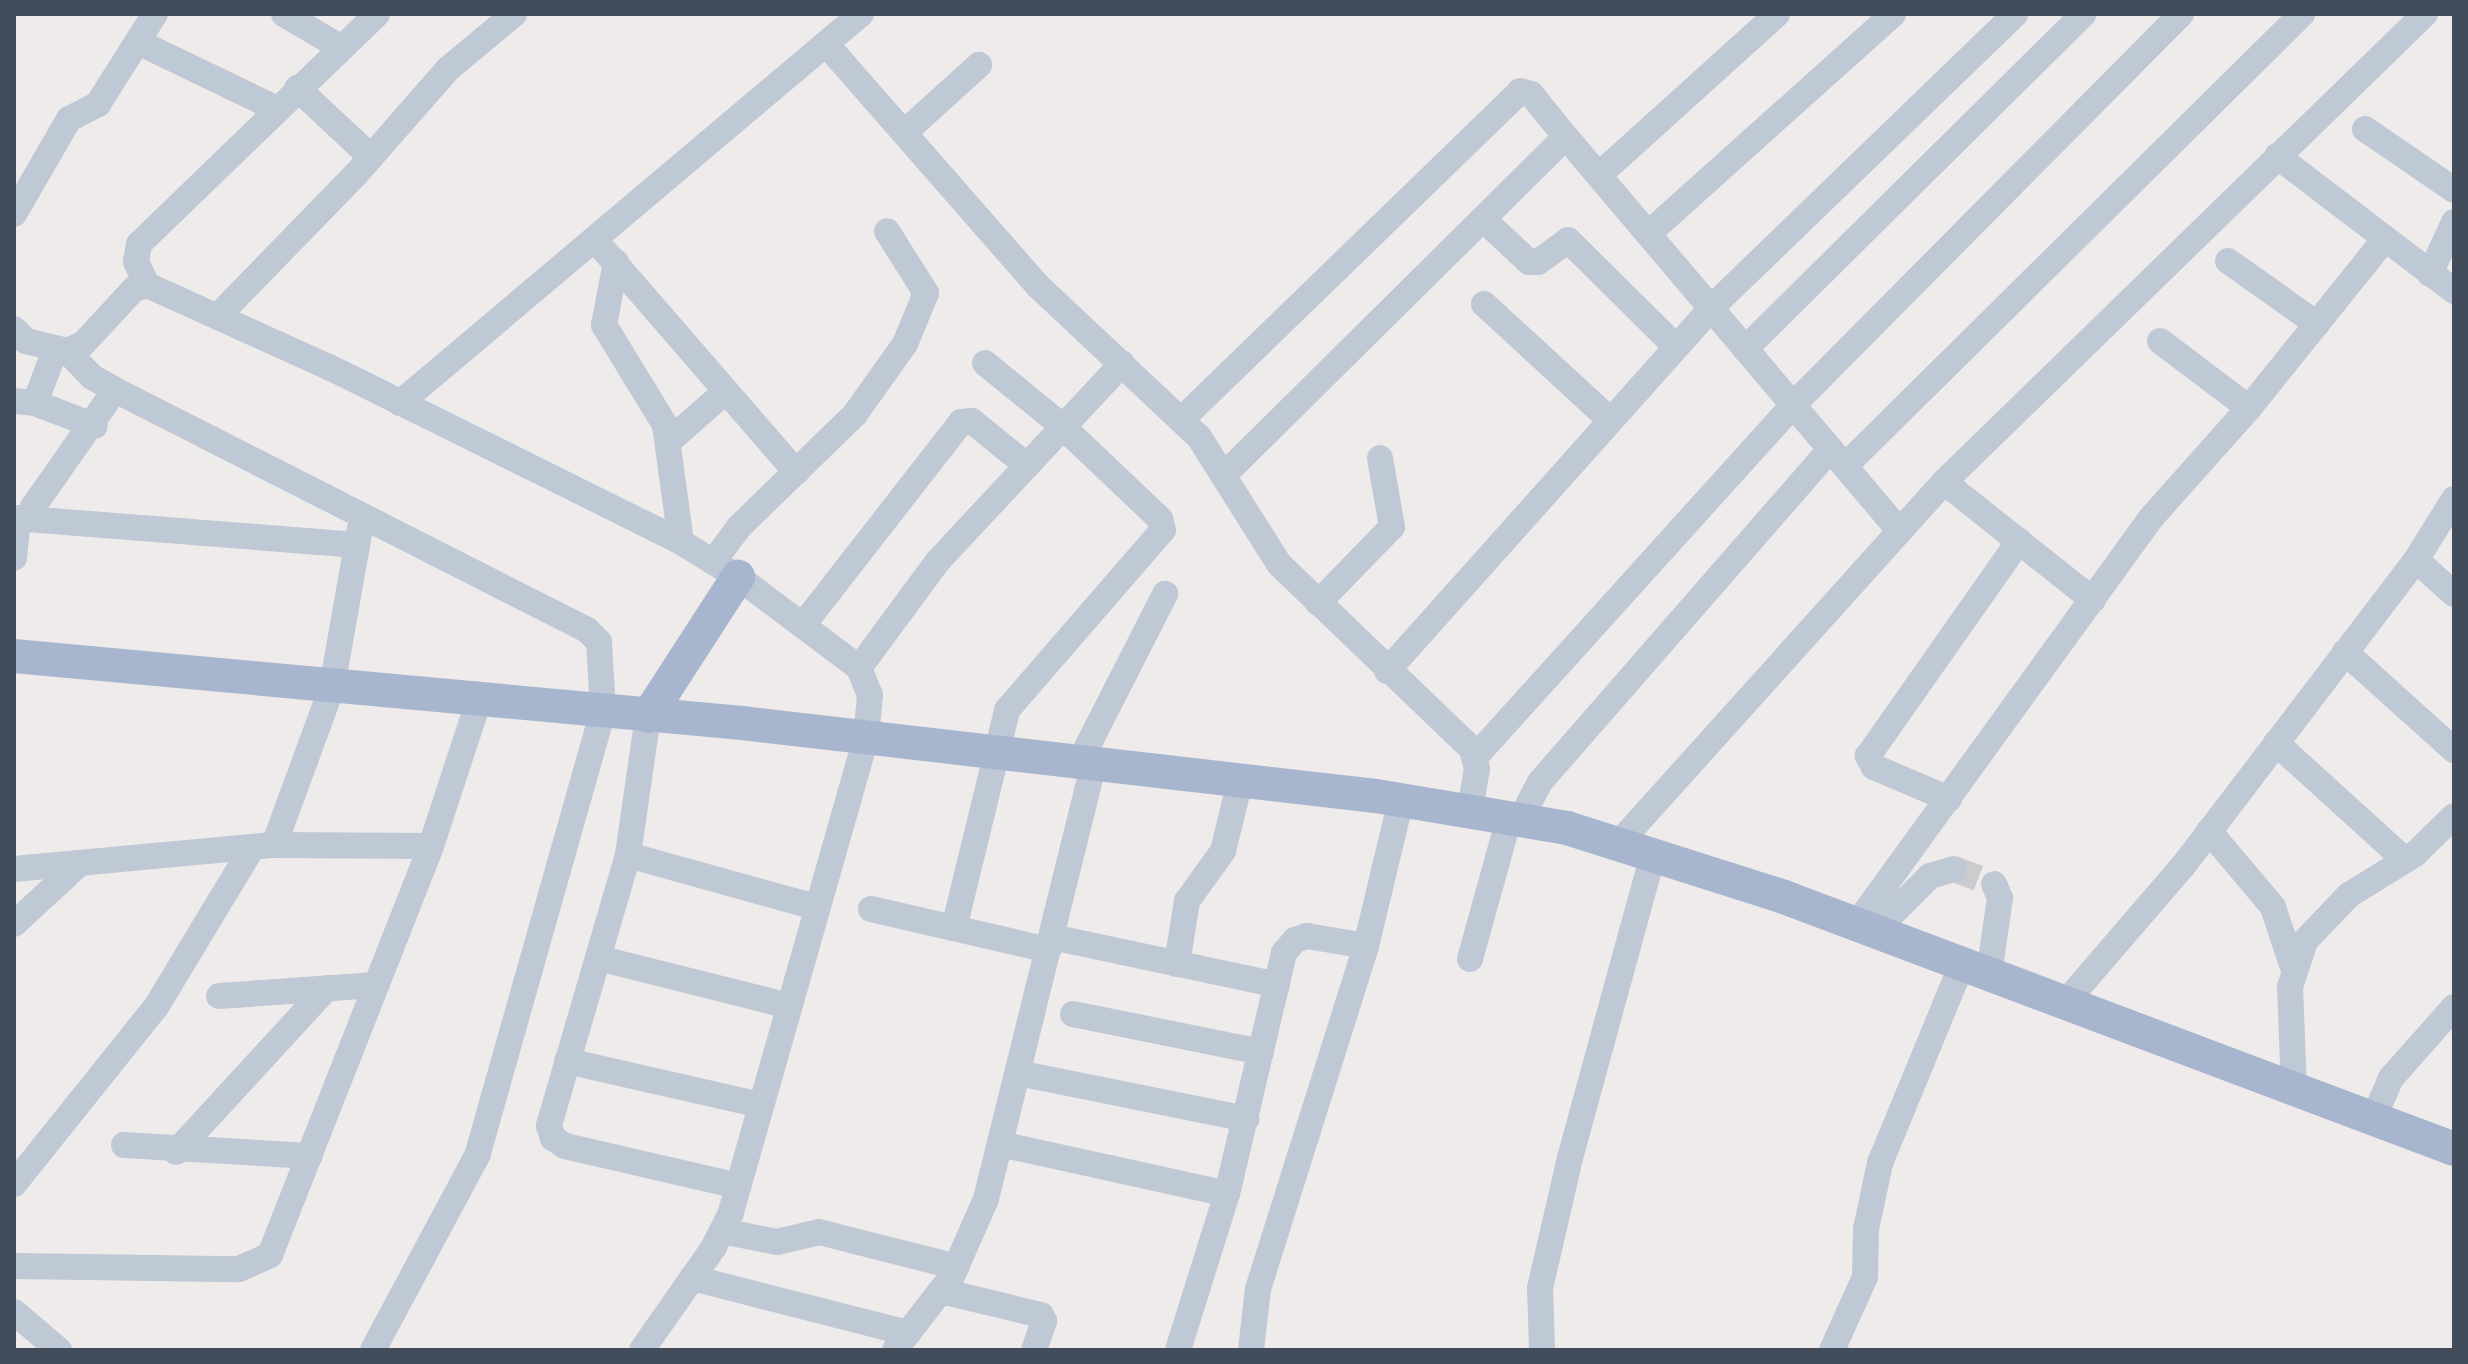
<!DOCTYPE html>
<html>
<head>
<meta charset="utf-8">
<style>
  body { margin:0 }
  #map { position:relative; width:2468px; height:1364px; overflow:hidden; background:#efebeb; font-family:Karla,sans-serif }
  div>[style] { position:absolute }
  .minor-tunnel>* { height:26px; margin-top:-13px; transform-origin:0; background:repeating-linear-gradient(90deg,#cccbce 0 26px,transparent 0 39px) }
  .minor>* { height:26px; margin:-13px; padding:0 13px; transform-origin:13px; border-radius:13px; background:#bfc8d5 }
  .major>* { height:34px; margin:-17px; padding:0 17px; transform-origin:17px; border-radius:17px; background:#a7b6ce }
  span { translate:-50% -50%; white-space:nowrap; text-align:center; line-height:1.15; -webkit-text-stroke:8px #fff; paint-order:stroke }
  .frame { position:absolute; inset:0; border:16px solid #424c5a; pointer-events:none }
</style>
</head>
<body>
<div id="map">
  <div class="minor-tunnel">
    <div style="left:1954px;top:869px;width:43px;rotate:20.6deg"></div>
  </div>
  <div class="minor">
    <div style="left:284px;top:14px;width:65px;rotate:30.5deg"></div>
    <div style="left:138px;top:42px;width:152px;rotate:25.7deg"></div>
    <div style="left:827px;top:45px;width:320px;rotate:48.8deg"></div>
    <div style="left:1038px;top:286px;width:221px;rotate:43.2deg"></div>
    <div style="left:1199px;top:437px;width:150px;rotate:57.8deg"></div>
    <div style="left:1279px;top:564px;width:267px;rotate:43.8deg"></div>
    <div style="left:1472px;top:749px;width:21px;rotate:76deg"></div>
    <div style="left:1477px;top:769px;width:41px;rotate:99.9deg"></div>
    <div style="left:297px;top:88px;width:101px;rotate:43deg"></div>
    <div style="left:2365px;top:129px;width:108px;rotate:34.4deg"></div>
    <div style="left:905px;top:132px;width:100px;rotate:-42.2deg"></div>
    <div style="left:2277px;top:156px;width:223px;rotate:37.3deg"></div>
    <div style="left:1599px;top:175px;width:240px;rotate:-42.1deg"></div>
    <div style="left:14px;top:214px;width:110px;rotate:-59.9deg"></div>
    <div style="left:69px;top:119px;width:33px;rotate:-27deg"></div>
    <div style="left:98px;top:104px;width:107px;rotate:-57.7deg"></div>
    <div style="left:1483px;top:219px;width:63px;rotate:43.1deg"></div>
    <div style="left:1529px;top:262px;width:9px"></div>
    <div style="left:1538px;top:262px;width:37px;rotate:-36deg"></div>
    <div style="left:1568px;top:240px;width:151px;rotate:44.7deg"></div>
    <div style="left:1648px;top:234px;width:329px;rotate:-41.9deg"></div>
    <div style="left:596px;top:241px;width:306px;rotate:49.1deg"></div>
    <div style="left:2228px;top:261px;width:109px;rotate:35.3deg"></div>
    <div style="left:616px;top:262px;width:64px;rotate:100.8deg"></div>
    <div style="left:604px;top:325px;width:117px;rotate:58.6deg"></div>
    <div style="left:665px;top:425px;width:118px;rotate:82.2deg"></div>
    <div style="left:2430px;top:274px;width:57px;rotate:-65.2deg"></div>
    <div style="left:147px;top:285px;width:26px;rotate:-115deg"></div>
    <div style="left:136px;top:261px;width:17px;rotate:-80deg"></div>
    <div style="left:139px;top:244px;width:331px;rotate:-44deg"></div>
    <div style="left:1484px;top:304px;width:170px;rotate:42.6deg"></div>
    <div style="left:218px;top:316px;width:199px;rotate:-45.8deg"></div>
    <div style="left:357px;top:173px;width:138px;rotate:-48.8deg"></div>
    <div style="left:448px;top:69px;width:86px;rotate:-39.8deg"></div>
    <div style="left:14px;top:329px;width:17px;rotate:45deg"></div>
    <div style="left:26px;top:341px;width:42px;rotate:13.7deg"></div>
    <div style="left:67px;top:351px;width:17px;rotate:-24deg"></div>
    <div style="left:83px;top:344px;width:75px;rotate:-47.2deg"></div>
    <div style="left:134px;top:289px;width:14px;rotate:-17deg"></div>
    <div style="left:147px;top:285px;width:200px;rotate:24.3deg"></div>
    <div style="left:329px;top:367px;width:393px;rotate:26.4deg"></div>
    <div style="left:681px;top:542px;width:67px;rotate:31.6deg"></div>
    <div style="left:738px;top:577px;width:151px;rotate:36.9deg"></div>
    <div style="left:859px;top:668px;width:29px;rotate:68deg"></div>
    <div style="left:870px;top:695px;width:43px;rotate:95.3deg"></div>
    <div style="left:866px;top:738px;width:494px;rotate:105.9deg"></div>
    <div style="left:731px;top:1213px;width:38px;rotate:117deg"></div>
    <div style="left:714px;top:1247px;width:126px;rotate:125deg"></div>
    <div style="left:2160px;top:341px;width:111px;rotate:37deg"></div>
    <div style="left:1745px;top:349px;width:476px;rotate:-44.7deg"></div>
    <div style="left:67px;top:351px;width:36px;rotate:46deg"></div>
    <div style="left:92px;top:377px;width:26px;rotate:29deg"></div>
    <div style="left:115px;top:390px;width:530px;rotate:26.95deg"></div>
    <div style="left:587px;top:630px;width:17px;rotate:45deg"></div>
    <div style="left:599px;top:642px;width:69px;rotate:86.7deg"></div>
    <div style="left:603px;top:711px;width:460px;rotate:105.8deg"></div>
    <div style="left:478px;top:1154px;width:222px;rotate:118.2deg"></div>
    <div style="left:14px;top:401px;width:21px;rotate:5deg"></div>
    <div style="left:35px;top:403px;width:64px;rotate:21deg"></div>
    <div style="left:35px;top:403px;width:57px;rotate:-69.3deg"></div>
    <div style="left:400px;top:403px;width:603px;rotate:-40.16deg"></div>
    <div style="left:1181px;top:420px;width:472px;rotate:-44.1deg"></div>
    <div style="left:1520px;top:91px;width:11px;rotate:15deg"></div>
    <div style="left:1531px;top:94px;width:55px;rotate:50.9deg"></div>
    <div style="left:668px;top:442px;width:77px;rotate:-41.3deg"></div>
    <div style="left:1845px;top:466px;width:643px;rotate:-44.68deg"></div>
    <div style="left:1225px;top:474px;width:479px;rotate:-44.7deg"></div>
    <div style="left:1566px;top:137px;width:514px;rotate:49.74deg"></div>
    <div style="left:1944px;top:482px;width:190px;rotate:38.4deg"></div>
    <div style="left:14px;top:518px;width:344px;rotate:4.5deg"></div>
    <div style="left:31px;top:519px;width:12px;rotate:-81deg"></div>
    <div style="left:33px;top:507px;width:143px;rotate:-55deg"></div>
    <div style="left:14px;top:558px;width:40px;rotate:-84.3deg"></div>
    <div style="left:2416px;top:560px;width:51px;rotate:41.8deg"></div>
    <div style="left:713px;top:562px;width:44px;rotate:-53.4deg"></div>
    <div style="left:739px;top:527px;width:162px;rotate:-44.2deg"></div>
    <div style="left:855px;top:414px;width:86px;rotate:-54.5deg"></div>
    <div style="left:905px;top:344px;width:55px;rotate:-67.6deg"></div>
    <div style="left:926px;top:293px;width:73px;rotate:-122.2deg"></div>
    <div style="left:1318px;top:603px;width:106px;rotate:-45.8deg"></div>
    <div style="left:1392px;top:527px;width:70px;rotate:-99.9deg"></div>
    <div style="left:803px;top:625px;width:257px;rotate:-52.1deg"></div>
    <div style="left:961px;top:422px;width:11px;rotate:-5deg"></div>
    <div style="left:972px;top:421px;width:70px;rotate:39.2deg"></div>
    <div style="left:2345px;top:652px;width:147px;rotate:42deg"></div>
    <div style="left:859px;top:668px;width:133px;rotate:-53.6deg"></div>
    <div style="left:938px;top:561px;width:270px;rotate:-47deg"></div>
    <div style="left:1387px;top:671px;width:487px;rotate:-48.2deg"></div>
    <div style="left:1711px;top:308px;width:423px;rotate:-44deg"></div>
    <div style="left:648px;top:716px;width:140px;rotate:98.2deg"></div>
    <div style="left:628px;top:855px;width:282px;rotate:106.3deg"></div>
    <div style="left:549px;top:1126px;width:13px;rotate:72deg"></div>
    <div style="left:553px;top:1138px;width:14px;rotate:34deg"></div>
    <div style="left:565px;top:1146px;width:178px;rotate:13deg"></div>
    <div style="left:2276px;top:743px;width:171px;rotate:42.2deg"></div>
    <div style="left:2403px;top:858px;width:13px;rotate:-18deg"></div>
    <div style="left:2415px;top:854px;width:54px;rotate:-44.3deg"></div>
    <div style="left:1476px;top:756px;width:473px;rotate:-47.9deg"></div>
    <div style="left:1793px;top:405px;width:551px;rotate:-45.22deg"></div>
    <div style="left:1079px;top:763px;width:190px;rotate:-63deg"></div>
    <div style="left:1949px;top:799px;width:82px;rotate:-156.9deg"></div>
    <div style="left:1874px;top:767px;width:13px;rotate:-119deg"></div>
    <div style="left:1868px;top:756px;width:263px;rotate:-54.9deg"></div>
    <div style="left:1520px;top:820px;width:43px;rotate:-62.2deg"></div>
    <div style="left:1540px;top:782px;width:442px;rotate:-48.9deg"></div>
    <div style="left:2209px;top:831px;width:99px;rotate:49.9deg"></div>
    <div style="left:2273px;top:907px;width:64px;rotate:71.8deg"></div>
    <div style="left:1618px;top:844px;width:487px;rotate:-48deg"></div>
    <div style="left:1944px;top:482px;width:671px;rotate:-44.22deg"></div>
    <div style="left:274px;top:845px;width:168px;rotate:-69.8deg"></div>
    <div style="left:332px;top:687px;width:160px;rotate:-80deg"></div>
    <div style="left:628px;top:855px;width:195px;rotate:15.5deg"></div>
    <div style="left:14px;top:869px;width:261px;rotate:-5.3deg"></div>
    <div style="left:274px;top:845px;width:157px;rotate:0.4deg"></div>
    <div style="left:871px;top:909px;width:182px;rotate:13deg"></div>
    <div style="left:14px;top:924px;width:87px;rotate:-42.7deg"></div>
    <div style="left:1856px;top:925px;width:503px;rotate:-54.06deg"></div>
    <div style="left:2151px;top:518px;width:147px;rotate:-48.3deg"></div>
    <div style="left:2249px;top:408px;width:216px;rotate:-51.2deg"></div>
    <div style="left:954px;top:928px;width:224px;rotate:-76.3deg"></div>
    <div style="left:1007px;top:710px;width:238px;rotate:-49.1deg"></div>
    <div style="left:1163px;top:530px;width:11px;rotate:-105deg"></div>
    <div style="left:1160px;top:519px;width:137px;rotate:-136.5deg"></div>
    <div style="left:1061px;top:425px;width:98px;rotate:-140.8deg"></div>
    <div style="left:1875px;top:931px;width:78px;rotate:-45deg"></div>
    <div style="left:1930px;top:876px;width:25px;rotate:-16deg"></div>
    <div style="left:1052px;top:937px;width:230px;rotate:12deg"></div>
    <div style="left:598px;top:958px;width:197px;rotate:14.1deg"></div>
    <div style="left:1470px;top:959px;width:146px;rotate:-74.5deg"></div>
    <div style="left:1177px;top:964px;width:64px;rotate:-81deg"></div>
    <div style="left:1187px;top:901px;width:62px;rotate:-54.2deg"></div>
    <div style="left:1223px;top:851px;width:72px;rotate:-76.3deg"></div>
    <div style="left:1989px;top:974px;width:77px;rotate:-81.8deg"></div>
    <div style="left:2000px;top:898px;width:15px;rotate:-113deg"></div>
    <div style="left:219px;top:996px;width:157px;rotate:-4deg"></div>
    <div style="left:2065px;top:1003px;width:181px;rotate:-49.3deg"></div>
    <div style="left:2183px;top:866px;width:385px;rotate:-52.7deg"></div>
    <div style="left:2416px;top:560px;width:72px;rotate:-58.1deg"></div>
    <div style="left:1073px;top:1014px;width:192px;rotate:11.4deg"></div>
    <div style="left:567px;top:1061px;width:199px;rotate:12.8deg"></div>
    <div style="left:1018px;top:1073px;width:233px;rotate:11.4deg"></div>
    <div style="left:2294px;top:1090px;width:103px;rotate:-92.2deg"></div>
    <div style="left:2290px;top:987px;width:48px;rotate:-71.9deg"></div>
    <div style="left:2305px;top:941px;width:64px;rotate:-46.3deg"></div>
    <div style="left:2349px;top:895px;width:70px;rotate:-31.7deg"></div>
    <div style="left:2373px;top:1120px;width:46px;rotate:-66.8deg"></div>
    <div style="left:2391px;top:1078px;width:95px;rotate:-48.4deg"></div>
    <div style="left:1000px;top:1144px;width:232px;rotate:12.4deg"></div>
    <div style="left:124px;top:1145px;width:186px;rotate:3.4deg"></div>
    <div style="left:176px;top:1152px;width:222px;rotate:-47.4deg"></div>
    <div style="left:14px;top:1184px;width:227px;rotate:-51.3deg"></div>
    <div style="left:156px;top:1007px;width:186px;rotate:-58.9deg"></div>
    <div style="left:722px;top:1231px;width:56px;rotate:11.3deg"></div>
    <div style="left:777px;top:1242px;width:43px;rotate:-13.4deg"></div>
    <div style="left:819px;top:1232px;width:142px;rotate:14.2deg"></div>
    <div style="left:14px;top:1266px;width:225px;rotate:0.8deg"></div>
    <div style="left:239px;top:1269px;width:34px;rotate:-24deg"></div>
    <div style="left:270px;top:1255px;width:440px;rotate:-68.5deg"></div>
    <div style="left:431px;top:846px;width:154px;rotate:-71.8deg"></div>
    <div style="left:692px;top:1278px;width:223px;rotate:14.3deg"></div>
    <div style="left:941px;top:1291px;width:103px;rotate:13.5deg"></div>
    <div style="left:1041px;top:1315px;width:7px;rotate:63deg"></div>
    <div style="left:1044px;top:1321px;width:31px;rotate:109deg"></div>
    <div style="left:14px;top:1312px;width:59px;rotate:40.2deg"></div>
    <div style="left:895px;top:1350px;width:93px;rotate:-52.4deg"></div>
    <div style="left:952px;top:1276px;width:84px;rotate:-66.2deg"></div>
    <div style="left:986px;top:1199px;width:448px;rotate:-76.1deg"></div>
    <div style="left:1178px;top:1350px;width:164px;rotate:-72.6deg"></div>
    <div style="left:1227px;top:1194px;width:248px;rotate:-76.7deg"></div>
    <div style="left:1284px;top:953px;width:17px;rotate:-50deg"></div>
    <div style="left:1295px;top:940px;width:13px;rotate:-18deg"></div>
    <div style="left:1307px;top:936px;width:60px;rotate:9.6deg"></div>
    <div style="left:1251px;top:1350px;width:61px;rotate:-83.5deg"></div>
    <div style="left:1258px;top:1289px;width:360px;rotate:-72.5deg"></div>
    <div style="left:1366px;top:946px;width:150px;rotate:-76.5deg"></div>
    <div style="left:1542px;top:1350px;width:62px;rotate:-91.8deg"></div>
    <div style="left:1540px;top:1288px;width:133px;rotate:-77deg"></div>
    <div style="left:1570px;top:1158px;width:314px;rotate:-74.7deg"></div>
    <div style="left:1832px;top:1350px;width:80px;rotate:-65.7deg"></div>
    <div style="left:1865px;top:1277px;width:48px;rotate:-88.8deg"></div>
    <div style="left:1866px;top:1229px;width:67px;rotate:-78deg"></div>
    <div style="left:1880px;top:1163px;width:215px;rotate:-67.6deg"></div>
  </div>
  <div class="major">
    <div style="left:14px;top:656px;width:731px;rotate:5.26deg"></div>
    <div style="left:742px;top:723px;width:638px;rotate:6.57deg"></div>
    <div style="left:1376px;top:796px;width:194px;rotate:9.5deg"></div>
    <div style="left:1567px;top:828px;width:228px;rotate:17.6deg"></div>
    <div style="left:1784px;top:897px;width:716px;rotate:20.61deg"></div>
    <div style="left:648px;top:716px;width:166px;rotate:-57.1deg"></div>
  </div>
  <div class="frame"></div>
</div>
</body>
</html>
